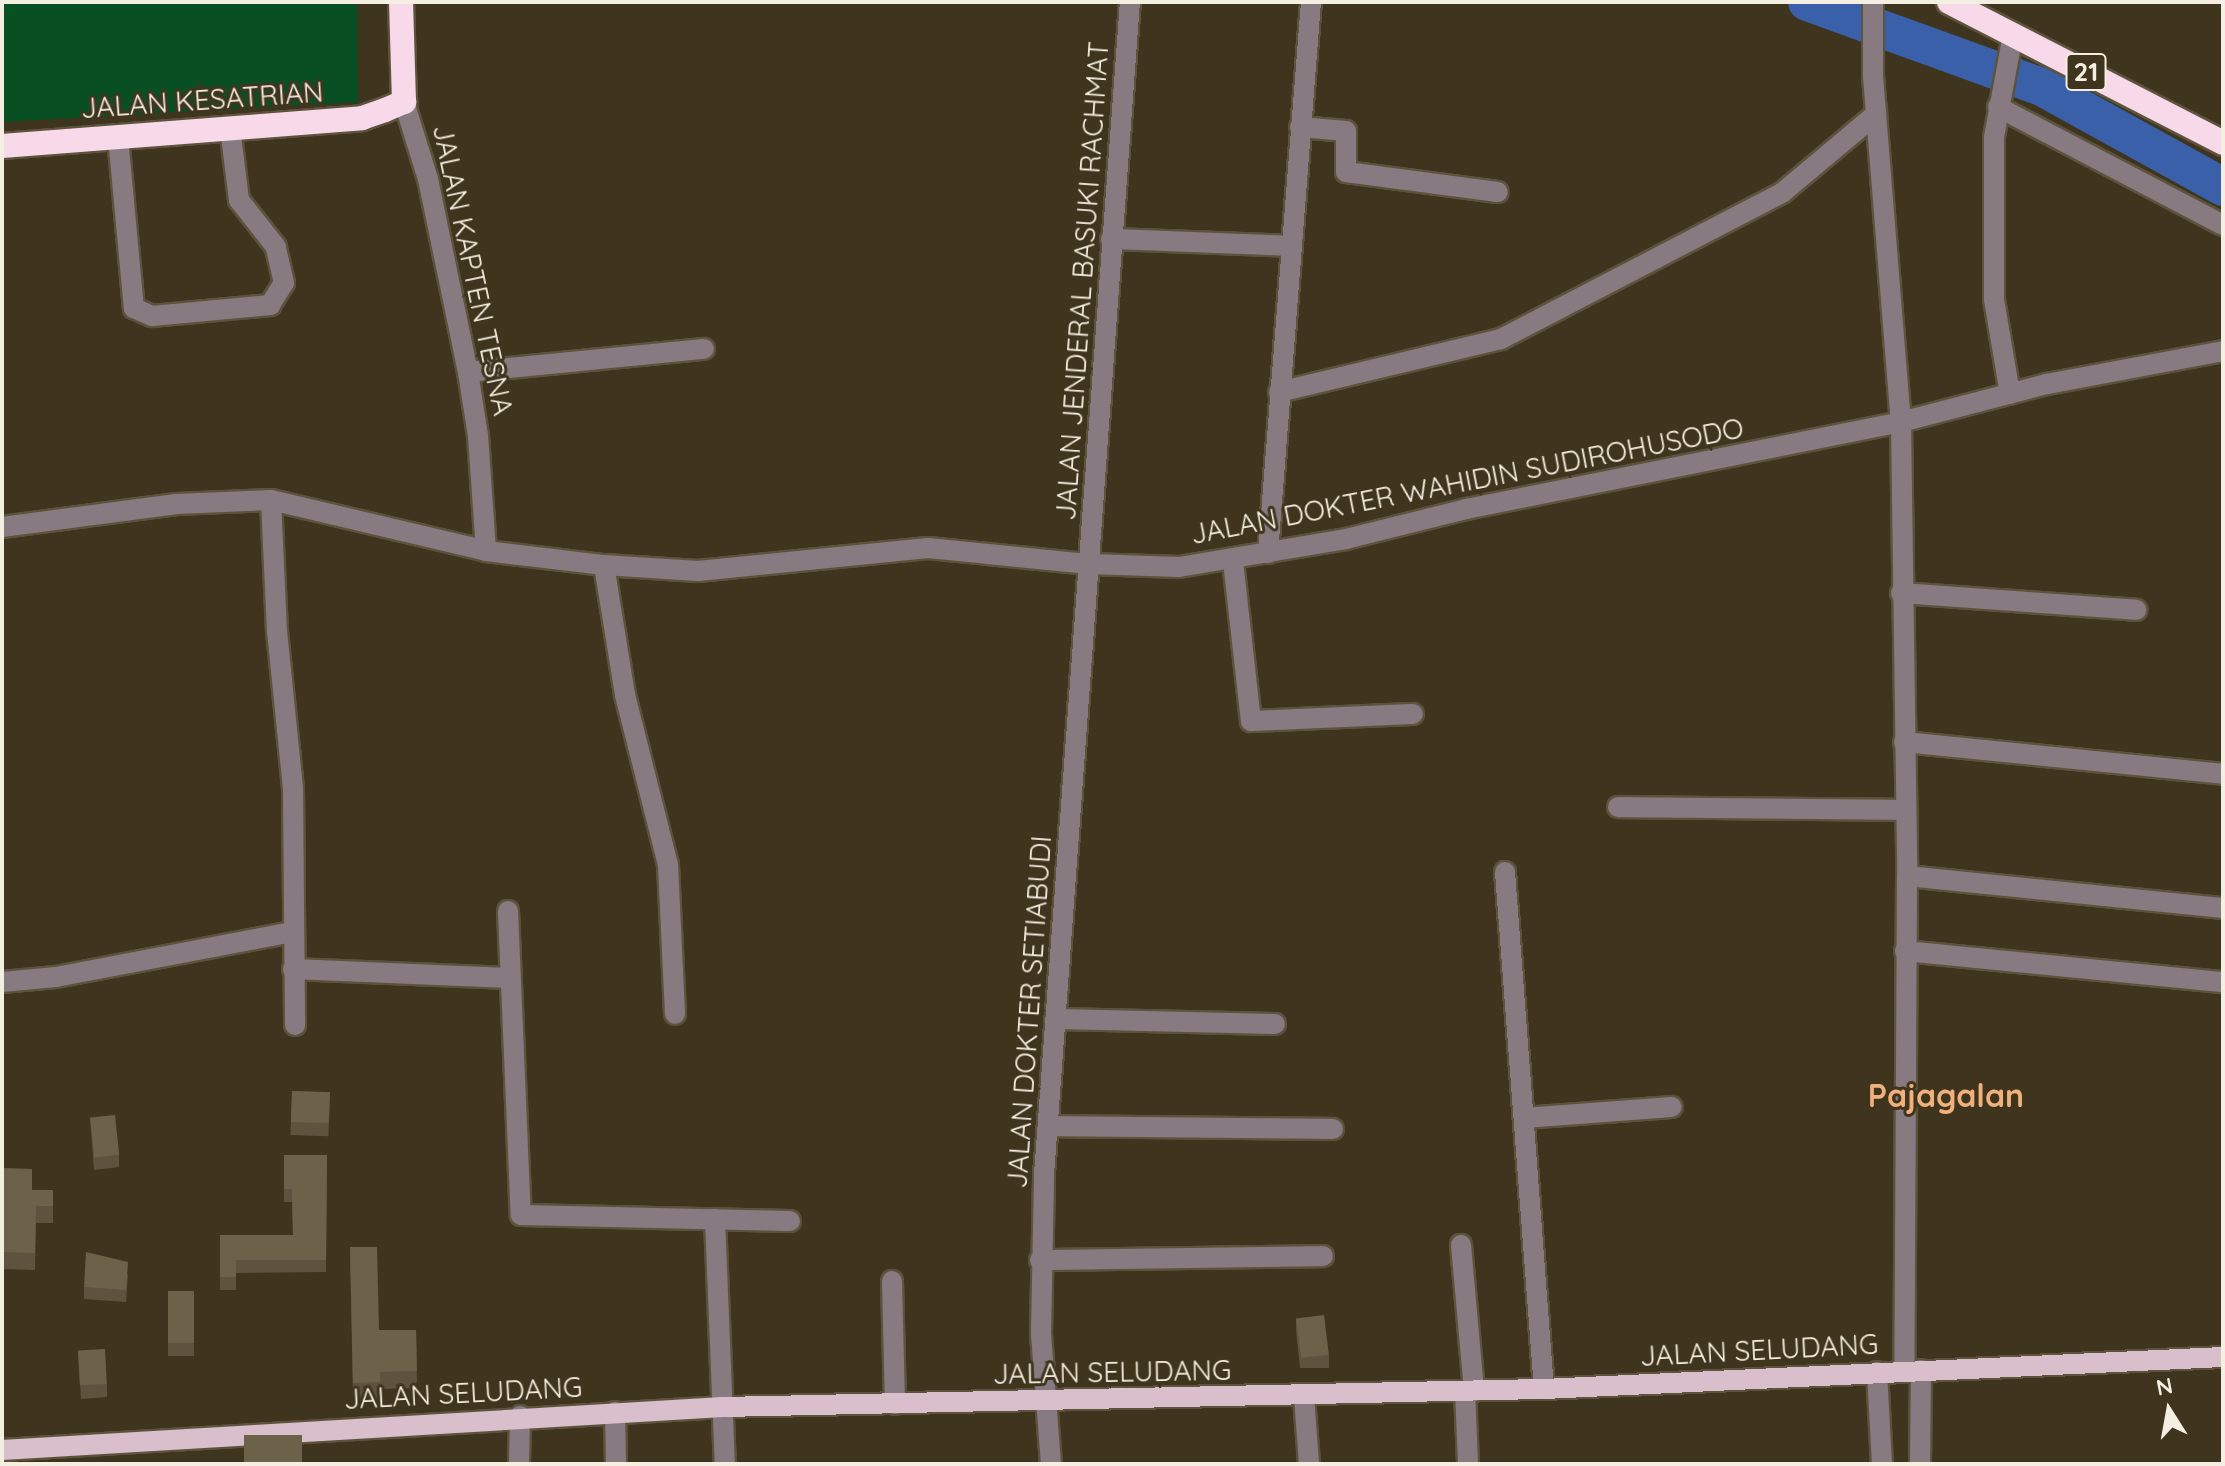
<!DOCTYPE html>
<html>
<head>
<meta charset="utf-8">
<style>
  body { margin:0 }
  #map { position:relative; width:2225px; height:1466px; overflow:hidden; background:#3f351e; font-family:Quicksand,sans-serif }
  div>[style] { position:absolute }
  .green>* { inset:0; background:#085024 }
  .river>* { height:38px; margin:-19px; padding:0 19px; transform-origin:19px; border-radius:19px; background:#3960a9 }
  .roads { filter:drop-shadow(2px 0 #5c533d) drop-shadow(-2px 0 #5c533d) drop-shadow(0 2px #5c533d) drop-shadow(0 -2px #5c533d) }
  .minor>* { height:20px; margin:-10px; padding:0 10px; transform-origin:10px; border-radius:10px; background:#877b81 }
  .major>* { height:20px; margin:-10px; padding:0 10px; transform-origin:10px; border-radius:10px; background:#d8bfcb }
  .highway>* { height:24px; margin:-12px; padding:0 12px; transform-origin:12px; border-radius:12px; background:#f8d9e9 }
  .wall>* { inset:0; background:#5d533f; transform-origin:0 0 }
  .building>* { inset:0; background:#6c6149; transform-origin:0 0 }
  span { translate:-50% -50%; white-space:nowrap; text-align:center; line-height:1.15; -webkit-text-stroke:6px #3f351e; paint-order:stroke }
  .shield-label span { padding:2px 6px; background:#3f351e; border:2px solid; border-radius:6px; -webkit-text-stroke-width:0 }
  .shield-label { font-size:26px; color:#f5efe1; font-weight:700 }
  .street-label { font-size:28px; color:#f5efe1 }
  .quarter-label { font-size:32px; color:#f0b17d; font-weight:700 }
  .frame { position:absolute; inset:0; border:4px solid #f5efe1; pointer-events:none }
  .north { position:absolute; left:2129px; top:1370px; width:80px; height:80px; -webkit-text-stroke:6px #3f351e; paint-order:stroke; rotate:349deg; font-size:22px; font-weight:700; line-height:32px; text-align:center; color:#f5efe1 }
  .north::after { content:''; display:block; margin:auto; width:28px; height:36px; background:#f5efe1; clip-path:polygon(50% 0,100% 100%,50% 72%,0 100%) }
</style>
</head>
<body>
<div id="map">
  <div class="green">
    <div style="clip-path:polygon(2px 2px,357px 2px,358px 102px,2px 122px)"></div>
  </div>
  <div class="river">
    <div style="left:1807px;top:2px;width:250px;rotate:19.9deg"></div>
    <div style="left:2042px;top:87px;width:207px;rotate:28.9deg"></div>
  </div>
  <div class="roads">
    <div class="minor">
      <div style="left:1873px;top:2px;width:74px;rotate:90deg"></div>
      <div style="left:1873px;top:76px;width:347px;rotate:85.4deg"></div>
      <div style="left:1901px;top:422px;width:454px;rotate:89.2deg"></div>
      <div style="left:1907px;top:876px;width:495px;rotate:90.3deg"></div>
      <div style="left:404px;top:102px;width:81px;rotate:72.7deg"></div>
      <div style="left:428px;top:179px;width:197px;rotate:78.3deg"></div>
      <div style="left:468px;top:372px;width:65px;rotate:81.1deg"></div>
      <div style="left:478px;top:436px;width:115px;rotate:86deg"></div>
      <div style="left:1998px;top:107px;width:254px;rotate:27.7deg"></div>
      <div style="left:1300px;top:127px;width:46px;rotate:5deg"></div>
      <div style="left:1346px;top:131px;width:41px;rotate:90deg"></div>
      <div style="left:1346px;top:172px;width:153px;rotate:7.5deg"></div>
      <div style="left:118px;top:137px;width:172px;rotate:84.7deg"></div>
      <div style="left:134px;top:308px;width:20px;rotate:24deg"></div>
      <div style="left:152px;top:316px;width:119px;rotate:-5.3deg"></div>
      <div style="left:270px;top:305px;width:26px;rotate:-58deg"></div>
      <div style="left:284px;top:283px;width:37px;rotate:-103deg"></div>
      <div style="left:276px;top:247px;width:60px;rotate:-128.2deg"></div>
      <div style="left:239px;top:200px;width:73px;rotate:-97.1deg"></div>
      <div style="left:1111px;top:239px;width:180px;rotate:2.2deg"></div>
      <div style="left:468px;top:372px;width:237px;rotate:-5.6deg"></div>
      <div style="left:1279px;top:392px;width:228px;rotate:-13.4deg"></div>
      <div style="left:1501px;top:339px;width:317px;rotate:-27.5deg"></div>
      <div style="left:1782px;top:193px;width:123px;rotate:-40deg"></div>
      <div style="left:2010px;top:394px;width:96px;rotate:-99.6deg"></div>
      <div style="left:1994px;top:299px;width:162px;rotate:-90deg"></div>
      <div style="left:1994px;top:137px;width:105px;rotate:-79.5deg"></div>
      <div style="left:271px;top:500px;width:131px;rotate:87.4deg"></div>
      <div style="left:277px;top:631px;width:158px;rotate:84.2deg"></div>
      <div style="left:293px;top:788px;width:237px;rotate:89.5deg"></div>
      <div style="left:2px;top:527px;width:176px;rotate:-7.5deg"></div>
      <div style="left:176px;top:504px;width:95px;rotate:-2.4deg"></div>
      <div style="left:271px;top:500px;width:221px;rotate:13.3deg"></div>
      <div style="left:486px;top:551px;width:119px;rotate:6.8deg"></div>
      <div style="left:604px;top:565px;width:94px;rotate:3.7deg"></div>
      <div style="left:698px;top:571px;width:231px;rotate:-5.7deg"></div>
      <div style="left:928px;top:548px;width:162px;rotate:5.7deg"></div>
      <div style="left:1089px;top:564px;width:90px;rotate:1.9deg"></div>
      <div style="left:1179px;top:567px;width:169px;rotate:-9.5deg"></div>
      <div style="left:1346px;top:539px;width:124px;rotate:-14deg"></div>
      <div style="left:1466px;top:509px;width:444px;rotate:-11.3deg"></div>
      <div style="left:1901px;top:422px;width:151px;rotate:-14.6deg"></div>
      <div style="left:2047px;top:384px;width:179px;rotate:-10.6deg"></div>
      <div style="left:1268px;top:553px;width:553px;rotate:-85.54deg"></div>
      <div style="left:1233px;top:561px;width:161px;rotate:83.6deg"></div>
      <div style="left:1251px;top:721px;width:162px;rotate:-2.5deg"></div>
      <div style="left:604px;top:565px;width:132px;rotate:80.8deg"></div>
      <div style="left:625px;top:695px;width:175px;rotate:75.8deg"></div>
      <div style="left:668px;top:865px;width:149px;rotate:87.3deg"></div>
      <div style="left:1901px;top:593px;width:236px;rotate:4.1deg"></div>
      <div style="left:1904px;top:742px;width:321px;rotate:5.7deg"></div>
      <div style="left:1618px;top:807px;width:287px;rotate:0.6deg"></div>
      <div style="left:1505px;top:872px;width:518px;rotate:85.69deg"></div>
      <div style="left:1907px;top:876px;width:318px;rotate:5.8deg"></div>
      <div style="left:508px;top:911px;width:304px;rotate:87.6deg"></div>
      <div style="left:521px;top:1215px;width:269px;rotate:1.3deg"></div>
      <div style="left:1905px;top:951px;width:320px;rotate:5.6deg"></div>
      <div style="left:293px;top:969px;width:214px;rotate:2.4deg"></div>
      <div style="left:2px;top:982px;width:54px;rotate:-5.3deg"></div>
      <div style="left:56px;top:977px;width:241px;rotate:-10.8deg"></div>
      <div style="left:1058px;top:1019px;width:217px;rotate:1.3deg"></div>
      <div style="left:1524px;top:1118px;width:148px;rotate:-4.3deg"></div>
      <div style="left:1049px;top:1126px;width:284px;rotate:0.6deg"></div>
      <div style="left:715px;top:1219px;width:245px;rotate:87.7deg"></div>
      <div style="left:1461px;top:1245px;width:147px;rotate:84.9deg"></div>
      <div style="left:1040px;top:1260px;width:283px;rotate:-0.8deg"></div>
      <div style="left:892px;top:1281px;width:123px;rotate:88.6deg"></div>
      <div style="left:1877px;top:1372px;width:92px;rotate:86.9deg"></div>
      <div style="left:1465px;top:1391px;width:73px;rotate:87.6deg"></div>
      <div style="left:1304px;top:1397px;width:67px;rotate:85.7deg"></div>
      <div style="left:615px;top:1412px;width:52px;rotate:88.9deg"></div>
      <div style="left:519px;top:1464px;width:48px;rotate:-88.8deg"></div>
      <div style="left:1051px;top:1464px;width:130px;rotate:-94.4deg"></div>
      <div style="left:1041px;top:1334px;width:159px;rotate:-88.9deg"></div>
      <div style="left:1044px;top:1175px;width:1176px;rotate:-85.81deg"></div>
      <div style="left:1920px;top:1464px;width:94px;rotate:-89.4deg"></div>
    </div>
    <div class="major">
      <div style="left:2px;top:1450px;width:722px;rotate:-3.41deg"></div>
      <div style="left:723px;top:1407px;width:821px;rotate:-1.26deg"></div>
      <div style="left:1544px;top:1389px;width:680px;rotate:-2.7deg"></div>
    </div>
    <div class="highway">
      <div style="left:1949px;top:2px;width:308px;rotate:27.2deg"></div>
      <div style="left:2px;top:146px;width:361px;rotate:-4.4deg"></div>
      <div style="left:362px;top:118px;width:24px;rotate:-19deg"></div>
      <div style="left:385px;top:110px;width:21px;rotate:-23deg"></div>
      <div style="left:404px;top:102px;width:100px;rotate:-91.7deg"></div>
    </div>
  </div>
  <div class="wall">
    <div style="left:292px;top:1091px;width:38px;height:44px;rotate:2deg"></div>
    <div style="clip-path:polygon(90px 1117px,119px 1155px,119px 1167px,94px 1170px)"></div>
    <div style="clip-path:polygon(284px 1155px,327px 1155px,326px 1272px,236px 1273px,236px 1290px,220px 1290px,220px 1235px,293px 1235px,292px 1202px,284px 1202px)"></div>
    <div style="clip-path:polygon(2px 1168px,32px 1190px,53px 1190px,53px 1223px,36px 1223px,35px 1270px,2px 1269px)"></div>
    <div style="clip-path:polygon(350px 1247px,379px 1330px,416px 1330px,417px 1388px,380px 1389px,380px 1399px,353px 1400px)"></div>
    <div style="clip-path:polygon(128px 1274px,126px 1302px,84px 1299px,84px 1287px)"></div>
    <div style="left:168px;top:1291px;width:26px;height:65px"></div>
    <div style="clip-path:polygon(1296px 1318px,1329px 1355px,1329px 1368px,1300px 1368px,1296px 1331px)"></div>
    <div style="clip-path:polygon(78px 1351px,107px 1384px,107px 1397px,81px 1399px)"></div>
  </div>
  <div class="building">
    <div style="left:292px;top:1091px;width:38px;height:31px;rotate:2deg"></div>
    <div style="left:115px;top:1115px;width:40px;height:25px;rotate:84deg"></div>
    <div style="clip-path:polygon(284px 1155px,327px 1155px,326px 1260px,236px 1260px,236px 1277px,220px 1277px,220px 1235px,293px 1235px,292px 1189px,284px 1189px)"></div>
    <div style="clip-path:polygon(2px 1168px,32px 1169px,32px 1190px,53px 1190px,53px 1206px,36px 1206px,35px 1253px,2px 1252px)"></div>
    <div style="clip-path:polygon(350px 1247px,377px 1247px,379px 1330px,416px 1330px,417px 1371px,380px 1372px,380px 1382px,353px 1383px)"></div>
    <div style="clip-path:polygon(86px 1252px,128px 1262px,126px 1290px,84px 1287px)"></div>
    <div style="left:168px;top:1291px;width:26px;height:52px"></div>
    <div style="left:1324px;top:1315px;width:40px;height:28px;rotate:83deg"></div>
    <div style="left:105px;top:1349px;width:35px;height:27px;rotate:87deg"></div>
    <div style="left:302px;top:1435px;width:29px;height:58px;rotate:90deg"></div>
  </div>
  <div class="shield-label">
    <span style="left:2086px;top:72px">21</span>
  </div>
  <div class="street-label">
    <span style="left:202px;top:100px;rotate:-4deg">JALAN KESATRIAN</span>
    <span style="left:473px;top:270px;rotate:78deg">JALAN KAPTEN TESNA</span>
    <span style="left:1082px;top:281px;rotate:-86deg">JALAN JENDERAL BASUKI RACHMAT</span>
    <span style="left:1467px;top:481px;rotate:-11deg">JALAN DOKTER WAHIDIN SUDIROHUSODO</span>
    <span style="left:1029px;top:1012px;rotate:-86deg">JALAN DOKTER SETIABUDI</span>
    <span style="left:1759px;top:1350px;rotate:-3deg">JALAN SELUDANG</span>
    <span style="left:1112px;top:1372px;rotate:-1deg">JALAN SELUDANG</span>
    <span style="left:463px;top:1393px;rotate:-3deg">JALAN SELUDANG</span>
  </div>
  <div class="quarter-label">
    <span style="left:1946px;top:1095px">Pajagalan</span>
  </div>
  <div class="frame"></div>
  <div class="north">N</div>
</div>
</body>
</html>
